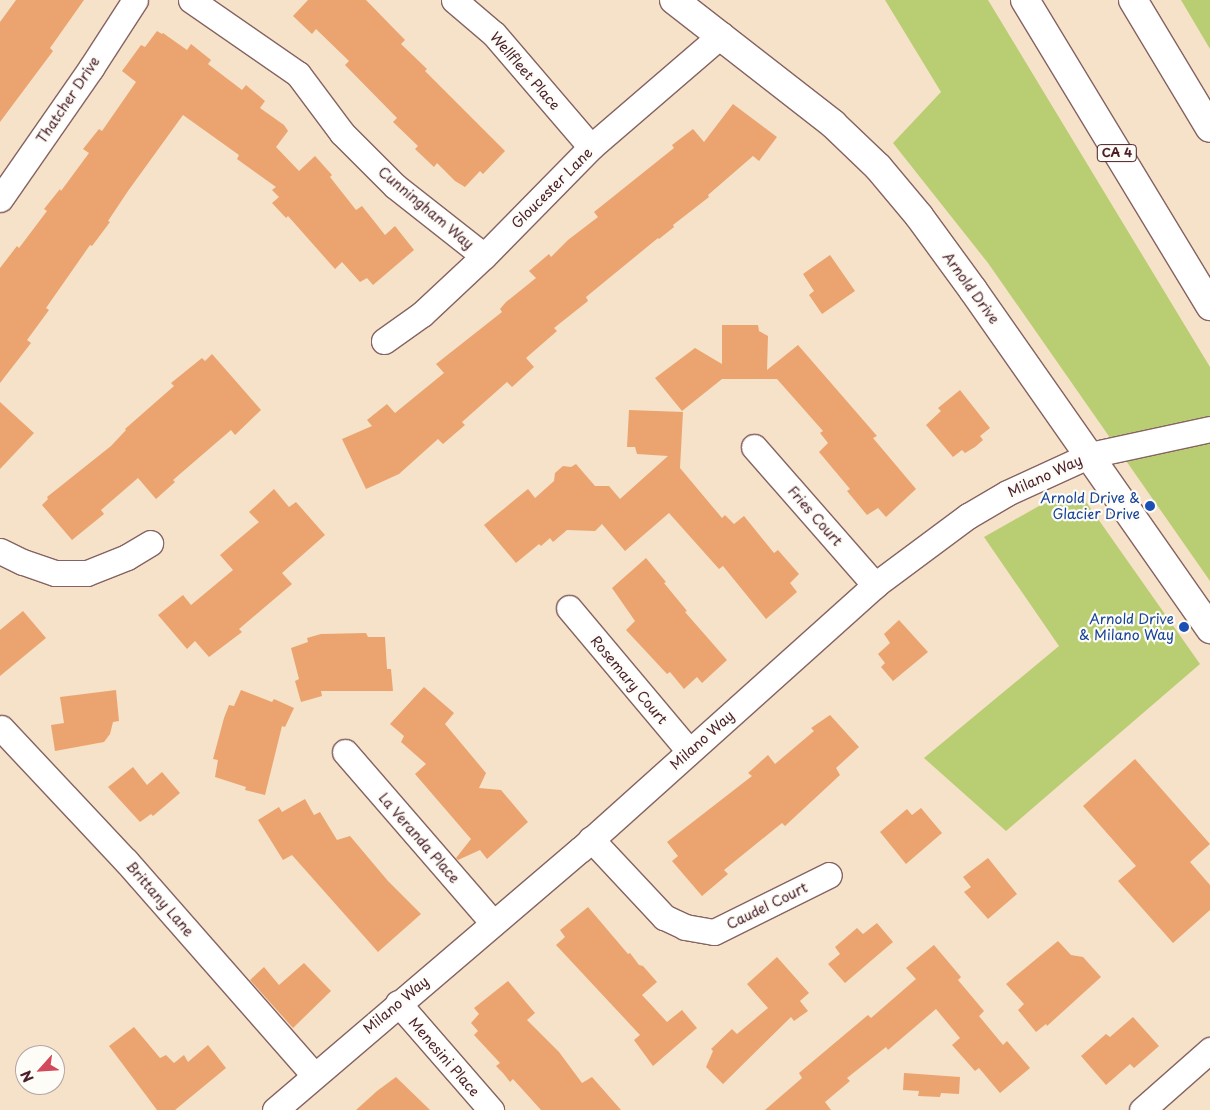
<!DOCTYPE html>
<html>
<head>
<meta charset="utf-8">
<style>
  body { margin:0 }
  #map { position:relative; width:1210px; height:1110px; overflow:hidden; background:#f5e2c8; font-family:"Playpen Sans",sans-serif }
  div>[style] { position:absolute }
  .green>* { inset:0; background:#b9ce72 }
  .building>* { inset:0; background:#eba46f }
  .roads { filter:drop-shadow(1px 0 #866362) drop-shadow(-1px 0 #866362) drop-shadow(0 1px #866362) drop-shadow(0 -1px #866362) }
  .minor>* { height:25px; margin:-12.5px; padding:0 12.5px; transform-origin:12.5px; border-radius:12.5px; background:#fff }
  .tertiary>* { height:28px; margin:-14px; padding:0 14px; transform-origin:14px; border-radius:14px; background:#fff }
  .motorway>* { height:28px; margin:-14px; padding:0 14px; transform-origin:14px; border-radius:14px; background:#fff }
  .dots>* { width:14px; height:14px; translate:-50% -50%; box-sizing:border-box; border:2px solid #fdfcf7; border-radius:50% }
  span { translate:-50% -50%; white-space:nowrap; text-align:center; line-height:1.15; -webkit-text-stroke:4.5px #fdfcf7; paint-order:stroke }
  .shield-label span { padding:1px 4px; background:#fdfcf7; border:1px solid; border-radius:4px; -webkit-text-stroke-width:0 }
  .shield-label { font-size:12px; color:#4a1f2b; font-weight:700 }
  .street-label { font-size:14px; color:#4a1f2b }
  .transit-label { font-size:14px; color:#164399 }
  .right { translate:-100% -50%; text-align:right }
  .north { position:absolute; left:15px; top:1045px; width:50px; height:50px; box-sizing:border-box; background:#fdfcf7; border:1px solid #b5a4a5; border-radius:50%; rotate:244deg; font-size:14px; font-weight:700; line-height:20px; text-align:center; color:#4a1f2b }
  .north::after { content:''; display:block; margin:auto; width:18px; height:22px; background:#d1495b; clip-path:polygon(50% 0,100% 100%,50% 72%,0 100%) }
</style>
</head>
<body>
<div id="map">
  <div class="green">
    <div style="clip-path:polygon(885px 0,988px 0,1210px 367px,1210px 581px,988px 263px,893px 143px,941px 92px)"></div>
    <div style="clip-path:polygon(1181px 0,1210px 0,1210px 49px)"></div>
    <div style="clip-path:polygon(1070px 494px,1084px 499px,1200px 664px,1006px 831px,924px 758px,1059px 646px,984px 537px,1039px 506px)"></div>
  </div>
  <div class="building">
    <div style="clip-path:polygon(16px 0,84px 0,50px 48px,53px 51px,0 122px,0 22px)"></div>
    <div style="clip-path:polygon(308px 0,366px 0,405px 40px,401px 44px,427px 69px,425px 71px,505px 151px,483px 174px,480px 171px,465px 187px,455px 181px,437px 163px,434px 167px,415px 149px,418px 146px,393px 122px,397px 118px,345px 65px,349px 61px,316px 29px,312px 34px,293px 16px)"></div>
    <div style="clip-path:polygon(157px 31px,162px 34px,163px 33px,187px 50px,191px 44px,211px 60px,208px 64px,242px 90px,246px 85px,265px 101px,260px 108px,284px 125px,288px 131px,276px 147px,299px 171px,315px 156px,332px 175px,330px 177px,356px 210px,362px 206px,385px 235px,395px 226px,414px 250px,373px 285px,367px 278px,360px 282px,342px 262px,335px 269px,288px 216px,286px 218px,272px 203px,279px 197px,272px 190px,276px 187px,237px 159px,239px 155px,183px 115px,128px 191px,108px 221px,110px 222px,92px 246px,90px 245px,46px 308px,49px 310px,27px 340px,31px 343px,0 383px,0 268px,17px 246px,19px 248px,47px 211px,44px 209px,60px 189px,61px 191px,89px 153px,83px 149px,99px 129px,102px 131px,136px 82px,122px 71px,141px 45px,145px 47px)"></div>
    <div style="clip-path:polygon(733px 104px,777px 137px,759px 161px,753px 156px,708px 195px,709px 197px,673px 225px,674px 227px,659px 239px,658px 238px,586px 297px,588px 301px,554px 328px,557px 331px,526px 358px,534px 367px,512px 387px,507px 382px,462px 422px,465px 425px,443px 444px,438px 439px,399px 474px,366px 489px,342px 439px,372px 426px,367px 420px,387px 404px,395px 413px,444px 373px,436px 364px,502px 312px,500px 309px,506px 302px,536px 278px,529px 271px,549px 254px,551px 257px,568px 240px,598px 217px,594px 212px,674px 148px,672px 145px,693px 129px,704px 142px)"></div>
    <div style="clip-path:polygon(830px 255px,855px 291px,822px 314px,809px 295px,814px 291px,803px 274px)"></div>
    <div style="clip-path:polygon(722px 325px,758px 325px,759px 331px,768px 336px,767px 370px,798px 345px,877px 436px,873px 438px,916px 489px,886px 517px,878px 508px,867px 515px,847px 491px,850px 489px,819px 452px,828px 443px,820px 433px,823px 431px,777px 379px,722px 379px,682px 411px,655px 378px,695px 348px,722px 364px)"></div>
    <div style="clip-path:polygon(212px 354px,261px 410px,235px 435px,231px 430px,173px 480px,175px 482px,156px 499px,138px 478px,101px 510px,104px 514px,72px 540px,42px 505px,48px 499px,47px 497px,111px 446px,126px 430px,125px 429px,174px 386px,171px 383px,202px 358px,205px 361px)"></div>
    <div style="clip-path:polygon(960px 390px,990px 428px,980px 436px,983px 440px,975px 447px,965px 453px,962px 450px,953px 457px,926px 425px,941px 411px,938px 408px)"></div>
    <div style="clip-path:polygon(0 402px,34px 433px,0 469px)"></div>
    <div style="clip-path:polygon(629px 410px,683px 412px,680px 468px,722px 518px,725px 515px,734px 524px,744px 516px,774px 553px,778px 550px,799px 574px,790px 583px,797px 592px,766px 619px,723px 566px,719px 569px,669px 513px,625px 551px,602px 524px,595px 531px,567px 530px,553px 542px,550px 538px,541px 546px,539px 544px,516px 563px,484px 525px,528px 489px,535px 498px,554px 481px,555px 473px,563px 466px,571px 467px,576px 464px,595px 486px,609px 486px,620px 499px,668px 456px,637px 454px,635px 447px,627px 447px)"></div>
    <div style="clip-path:polygon(274px 489px,289px 507px,296px 502px,325px 535px,282px 573px,292px 584px,239px 629px,242px 632px,209px 657px,195px 641px,187px 649px,158px 615px,183px 595px,191px 605px,233px 570px,220px 555px,259px 522px,249px 512px)"></div>
    <div style="clip-path:polygon(646px 558px,666px 582px,664px 583px,687px 611px,685px 612px,727px 660px,702px 683px,697px 677px,684px 689px,670px 672px,667px 674px,626px 630px,635px 621px,612px 588px)"></div>
    <div style="clip-path:polygon(23px 611px,46px 638px,0 676px,0 630px)"></div>
    <div style="clip-path:polygon(899px 620px,928px 652px,893px 681px,881px 667px,885px 663px,878px 654px,890px 643px,884px 634px)"></div>
    <div style="clip-path:polygon(366px 633px,368px 637px,385px 637px,387px 669px,391px 669px,393px 691px,321px 691px,322px 696px,301px 702px,295px 681px,299px 679px,291px 648px,308px 642px,307px 638px,321px 634px)"></div>
    <div style="clip-path:polygon(424px 687px,454px 713px,445px 724px,486px 773px,479px 788px,501px 790px,528px 822px,487px 859px,480px 850px,458px 860px,456px 858px,471px 839px,415px 774px,426px 764px,401px 742px,404px 736px,390px 724px)"></div>
    <div style="clip-path:polygon(116px 690px,119px 721px,113px 722px,110px 734px,104px 742px,55px 751px,51px 725px,64px 723px,60px 697px)"></div>
    <div style="clip-path:polygon(241px 690px,272px 702px,274px 699px,294px 708px,285px 727px,282px 726px,265px 795px,245px 790px,246px 787px,215px 777px,218px 760px,213px 759px,224px 718px,229px 705px,234px 706px)"></div>
    <div style="clip-path:polygon(830px 715px,859px 747px,836px 768px,840px 775px,785px 826px,782px 823px,724px 870px,728px 874px,702px 896px,672px 861px,678px 856px,667px 842px,752px 776px,748px 773px,768px 755px,775px 764px,814px 731px,811px 728px)"></div>
    <div style="clip-path:polygon(1135px 759px,1210px 844px,1190px 862px,1210px 885px,1210px 910px,1173px 943px,1118px 881px,1136px 866px,1083px 806px)"></div>
    <div style="clip-path:polygon(133px 767px,147px 785px,162px 772px,180px 793px,153px 816px,151px 814px,140px 822px,108px 787px)"></div>
    <div style="clip-path:polygon(305px 799px,314px 815px,320px 812px,337px 840px,350px 836px,388px 881px,421px 914px,378px 952px,292px 855px,283px 860px,258px 820px,279px 807px,282px 812px)"></div>
    <div style="clip-path:polygon(921px 808px,942px 833px,906px 864px,880px 832px,907px 809px,912px 815px)"></div>
    <div style="clip-path:polygon(988px 858px,1017px 894px,988px 919px,964px 892px,971px 887px,963px 877px)"></div>
    <div style="clip-path:polygon(588px 907px,628px 954px,630px 953px,639px 965px,643px 966px,657px 982px,642px 995px,667px 1022px,682px 1010px,697px 1028px,653px 1066px,634px 1040px,640px 1035px,556px 945px,565px 937px,560px 930px)"></div>
    <div style="clip-path:polygon(877px 923px,893px 942px,845px 983px,828px 964px,840px 954px,835px 947px,857px 928px,863px 934px)"></div>
    <div style="clip-path:polygon(1058px 941px,1071px 955px,1083px 957px,1101px 977px,1047px 1026px,1046px 1024px,1036px 1032px,1018px 1010px,1024px 1004px,1006px 984px)"></div>
    <div style="clip-path:polygon(934px 945px,961px 977px,958px 980px,984px 1011px,979px 1016px,1003px 1045px,1007px 1041px,1030px 1068px,1000px 1093px,979px 1068px,975px 1071px,952px 1045px,960px 1038px,936px 1009px,888px 1050px,886px 1047px,847px 1078px,850px 1081px,825px 1102px,831px 1110px,765px 1110px,802px 1078px,799px 1073px,868px 1015px,871px 1018px,916px 979px,906px 968px)"></div>
    <div style="clip-path:polygon(777px 957px,809px 993px,800px 1001px,808px 1011px,794px 1021px,791px 1017px,723px 1084px,706px 1067px,713px 1051px,711px 1049px,732px 1029px,737px 1034px,768px 1008px,747px 984px)"></div>
    <div style="clip-path:polygon(304px 963px,331px 991px,293px 1028px,250px 980px,264px 967px,279px 985px)"></div>
    <div style="clip-path:polygon(508px 981px,535px 1013px,527px 1020px,559px 1052px,582px 1083px,592px 1077px,621px 1110px,541px 1110px,513px 1079px,510px 1082px,503px 1073px,496px 1066px,500px 1063px,474px 1035px,478px 1031px,471px 1023px,479px 1014px,474px 1008px)"></div>
    <div style="clip-path:polygon(1133px 1017px,1159px 1046px,1134px 1068px,1130px 1064px,1106px 1085px,1081px 1056px,1106px 1034px,1110px 1037px)"></div>
    <div style="clip-path:polygon(134px 1027px,160px 1058px,166px 1055px,174px 1063px,184px 1055px,188px 1062px,208px 1045px,226px 1068px,175px 1110px,157px 1110px,109px 1046px)"></div>
    <div style="clip-path:polygon(904px 1073px,960px 1077px,959px 1094px,941px 1093px,940px 1097px,918px 1096px,919px 1091px,903px 1090px)"></div>
    <div style="clip-path:polygon(396px 1077px,430px 1110px,356px 1110px,377px 1091px)"></div>
  </div>
  <div class="roads">
    <div class="minor">
      <div style="left:191px;top:0;width:130px;rotate:34.7deg"></div>
      <div style="left:298px;top:74px;width:74px;rotate:53.3deg"></div>
      <div style="left:342px;top:133px;width:75px;rotate:45deg"></div>
      <div style="left:395px;top:186px;width:113px;rotate:38.2deg"></div>
      <div style="left:454px;top:0;width:52px;rotate:40.4deg"></div>
      <div style="left:494px;top:34px;width:149px;rotate:49.4deg"></div>
      <div style="left:0;top:199px;width:160px;rotate:-55.2deg"></div>
      <div style="left:91px;top:68px;width:81px;rotate:-57.1deg"></div>
      <div style="left:384px;top:341px;width:47px;rotate:-35.4deg"></div>
      <div style="left:422px;top:314px;width:85px;rotate:-43.1deg"></div>
      <div style="left:484px;top:256px;width:153px;rotate:-45.5deg"></div>
      <div style="left:591px;top:147px;width:172px;rotate:-40.7deg"></div>
      <div style="left:754px;top:447px;width:184px;rotate:48.8deg"></div>
      <div style="left:0;top:551px;width:25px;rotate:26deg"></div>
      <div style="left:23px;top:562px;width:34px;rotate:19deg"></div>
      <div style="left:55px;top:573px;width:32px"></div>
      <div style="left:87px;top:573px;width:43px;rotate:-21.8deg"></div>
      <div style="left:127px;top:557px;width:27px;rotate:-31deg"></div>
      <div style="left:569px;top:608px;width:187px;rotate:50deg"></div>
      <div style="left:1px;top:728px;width:183px;rotate:46.8deg"></div>
      <div style="left:126px;top:861px;width:285px;rotate:48.7deg"></div>
      <div style="left:345px;top:752px;width:226px;rotate:49.1deg"></div>
      <div style="left:591px;top:839px;width:107px;rotate:46.9deg"></div>
      <div style="left:664px;top:917px;width:23px;rotate:25deg"></div>
      <div style="left:685px;top:927px;width:29px;rotate:10deg"></div>
      <div style="left:714px;top:932px;width:128px;rotate:-26.4deg"></div>
      <div style="left:398px;top:1003px;width:142px;rotate:49deg"></div>
      <div style="left:275px;top:1110px;width:402px;rotate:-40.5deg"></div>
      <div style="left:581px;top:849px;width:395px;rotate:-41.9deg"></div>
      <div style="left:875px;top:585px;width:116px;rotate:-36.6deg"></div>
      <div style="left:968px;top:516px;width:45px;rotate:-30.5deg"></div>
      <div style="left:1007px;top:493px;width:91px;rotate:-24.6deg"></div>
      <div style="left:1090px;top:455px;width:123px;rotate:-12.2deg"></div>
      <div style="left:1142px;top:1110px;width:91px;rotate:-41.4deg"></div>
    </div>
    <div class="tertiary">
      <div style="left:674px;top:0;width:202px;rotate:37.9deg"></div>
      <div style="left:833px;top:124px;width:62px;rotate:43.7deg"></div>
      <div style="left:878px;top:167px;width:64px;rotate:50.1deg"></div>
      <div style="left:919px;top:216px;width:92px;rotate:53.9deg"></div>
      <div style="left:973px;top:290px;width:414px;rotate:55deg"></div>
    </div>
    <div class="motorway">
      <div style="left:1025px;top:0;width:358px;rotate:58.8deg"></div>
      <div style="left:1133px;top:0;width:149px;rotate:59deg"></div>
    </div>
  </div>
  <div class="dots">
    <div style="left:1150px;top:506px;background:#1a4fb4"></div>
    <div style="left:1184px;top:627px;background:#1a4fb4"></div>
  </div>
  <div class="shield-label">
    <span style="left:1117px;top:153px">CA 4</span>
  </div>
  <div class="street-label">
    <span style="left:525px;top:71px;rotate:49deg">Wellfleet Place</span>
    <span style="left:68px;top:100px;rotate:-56deg">Thatcher Drive</span>
    <span style="left:552px;top:188px;rotate:-45deg">Gloucester Lane</span>
    <span style="left:426px;top:208px;rotate:40deg">Cunningham Way</span>
    <span style="left:971px;top:288px;rotate:54deg">Arnold Drive</span>
    <span style="left:1045px;top:476px;rotate:-25deg">Milano Way</span>
    <span style="left:815px;top:516px;rotate:49deg">Fries Court</span>
    <span style="left:629px;top:680px;rotate:50deg">Rosemary Court</span>
    <span style="left:702px;top:740px;rotate:-42deg">Milano Way</span>
    <span style="left:419px;top:838px;rotate:49deg">La Veranda Place</span>
    <span style="left:160px;top:899px;rotate:49deg">Brittany Lane</span>
    <span style="left:767px;top:906px;rotate:-26deg">Caudel Court</span>
    <span style="left:396px;top:1005px;rotate:-40deg">Milano Way</span>
    <span style="left:444px;top:1057px;rotate:49deg">Menesini Place</span>
  </div>
  <div class="transit-label">
    <span class="right" style="left:1140px;top:506px">Arnold Drive &amp;<br>Glacier Drive</span>
    <span class="right" style="left:1174px;top:627px">Arnold Drive<br>&amp; Milano Way</span>
  </div>
  <div class="north">N</div>
</div>
</body>
</html>
